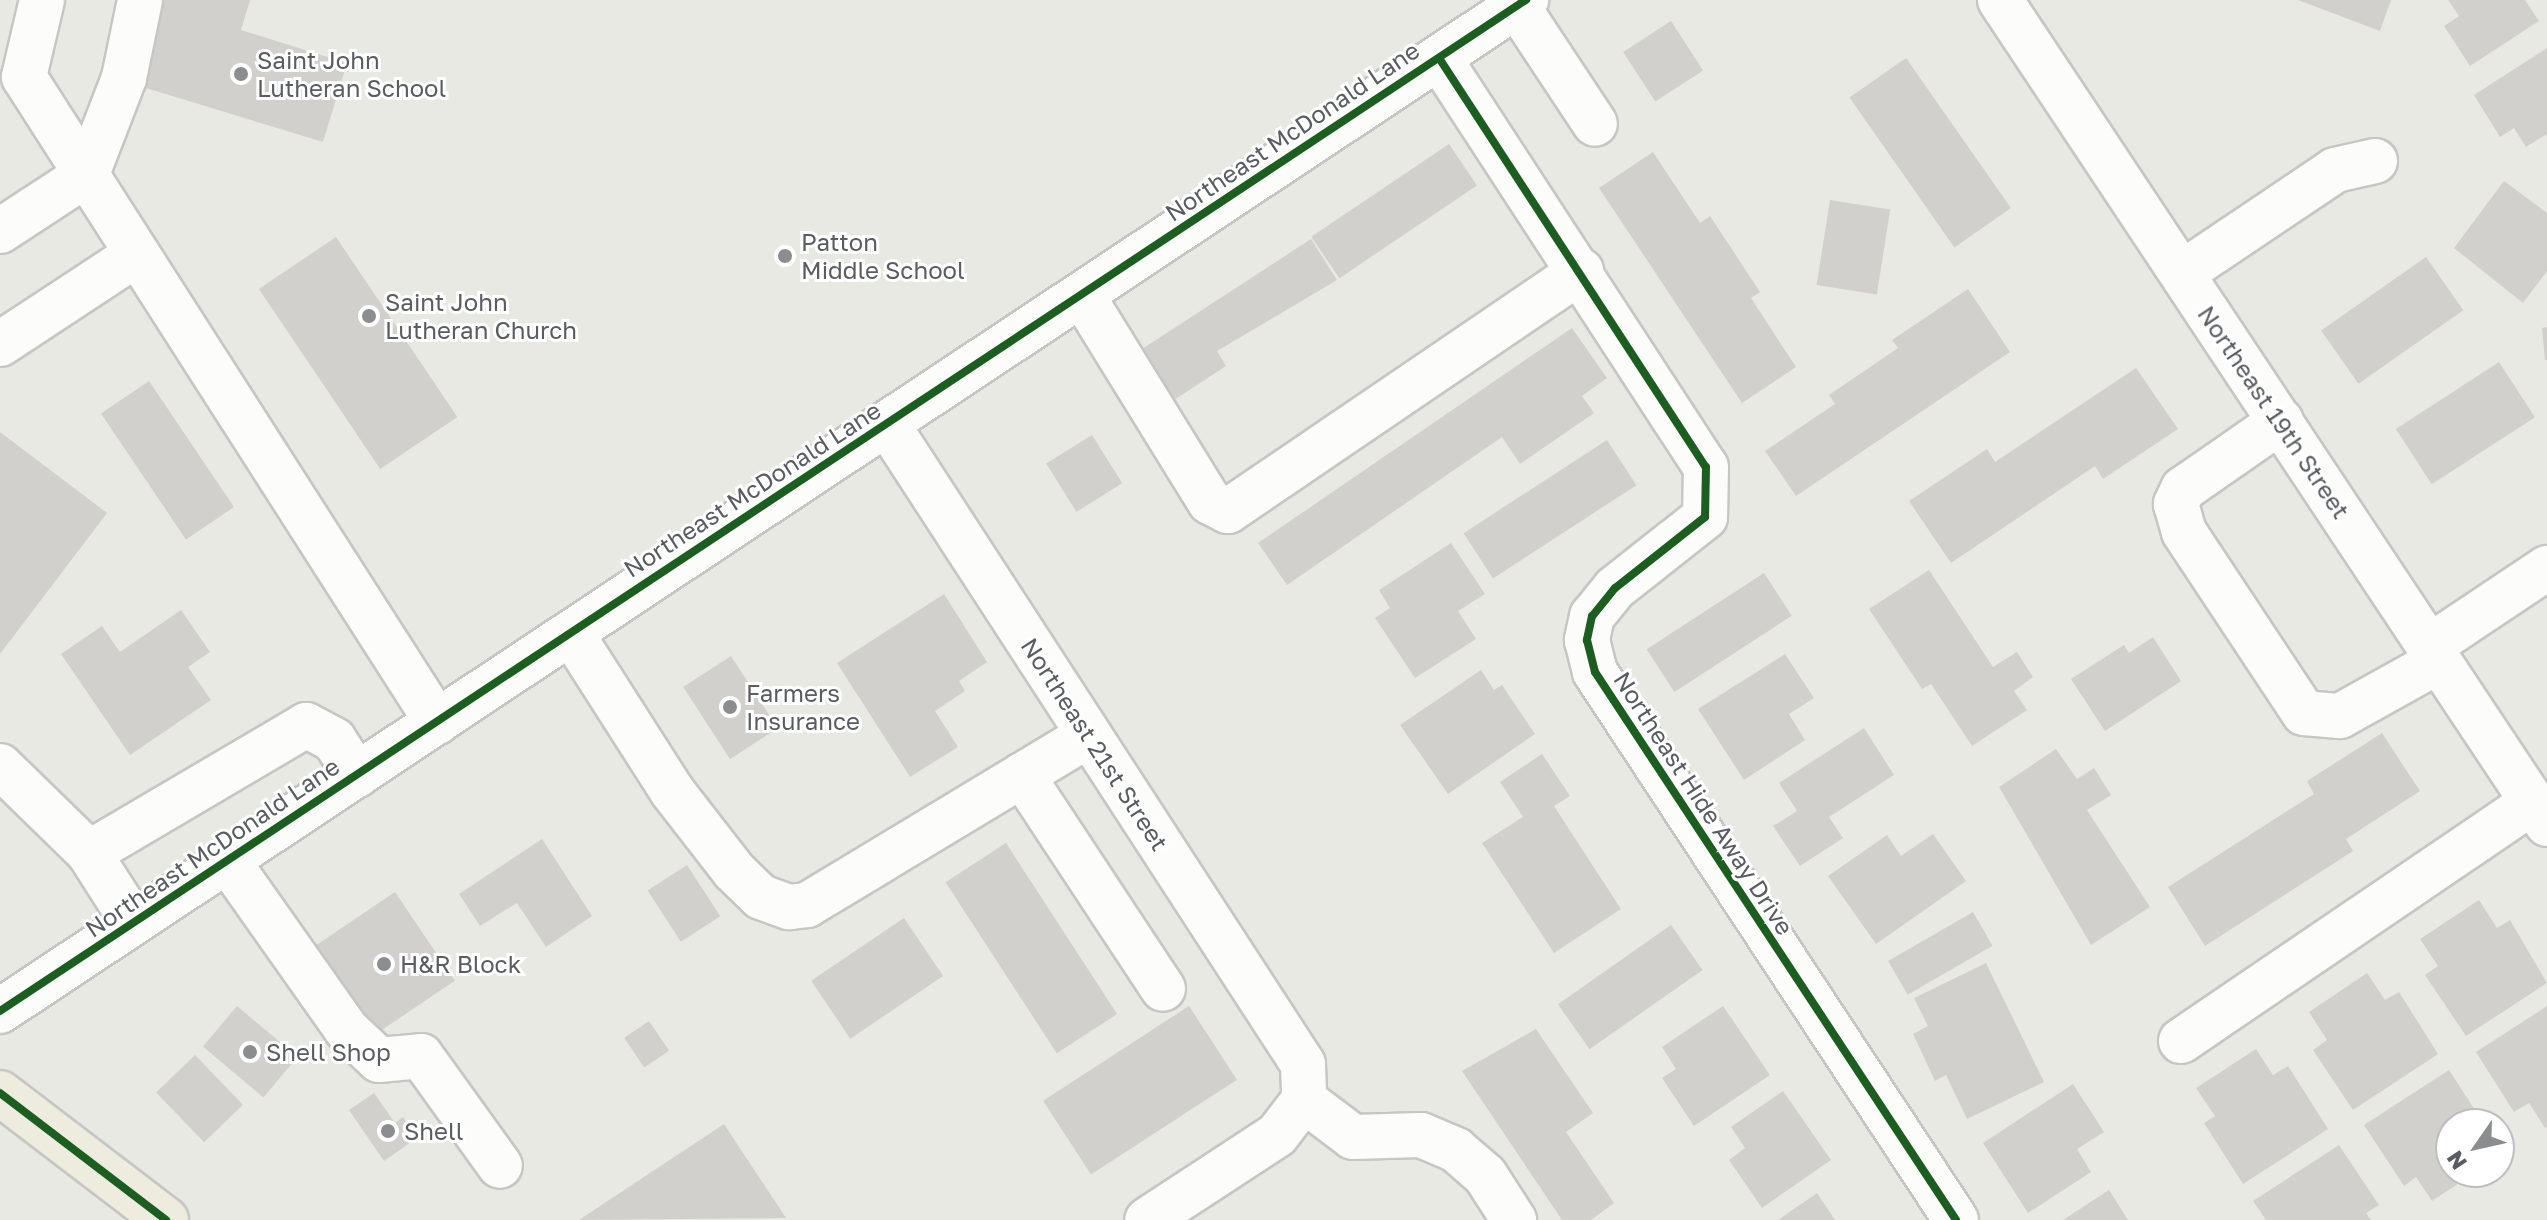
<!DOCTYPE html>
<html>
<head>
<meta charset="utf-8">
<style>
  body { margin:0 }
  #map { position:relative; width:2547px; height:1220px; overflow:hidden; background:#e9e9e3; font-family:"Golos Text",sans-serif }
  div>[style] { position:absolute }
  .building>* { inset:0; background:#d1d0cd; transform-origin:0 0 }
  .roads { filter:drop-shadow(2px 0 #c6c7c5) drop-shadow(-2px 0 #c6c7c5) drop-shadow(0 2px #c6c7c5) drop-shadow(0 -2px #c6c7c5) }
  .minor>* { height:44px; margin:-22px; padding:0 22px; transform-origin:22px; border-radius:22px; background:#fcfcfb }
  .highway>* { height:44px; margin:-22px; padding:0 22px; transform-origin:22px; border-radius:22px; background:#eeecdf }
  .cycleway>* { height:8px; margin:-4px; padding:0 4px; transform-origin:4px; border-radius:4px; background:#1b5e20 }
  .dots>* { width:22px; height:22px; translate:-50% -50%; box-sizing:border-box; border:4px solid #fff; border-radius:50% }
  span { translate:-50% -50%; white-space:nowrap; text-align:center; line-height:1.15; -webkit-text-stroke:6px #fff; paint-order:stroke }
  .poi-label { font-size:24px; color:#595c61 }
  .left { translate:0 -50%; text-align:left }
  .street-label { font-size:24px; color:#595c61 }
  .north { position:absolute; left:2435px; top:1108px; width:80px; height:80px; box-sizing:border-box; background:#fff; border:2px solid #bdbec0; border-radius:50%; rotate:236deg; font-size:22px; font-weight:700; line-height:32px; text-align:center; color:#595c61 }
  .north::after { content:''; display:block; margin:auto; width:28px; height:36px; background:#8b8d8e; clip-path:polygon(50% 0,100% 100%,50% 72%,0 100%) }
</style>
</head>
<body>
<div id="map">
  <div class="building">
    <div style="clip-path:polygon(161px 0,250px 0,241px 30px,347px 63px,323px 142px,136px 85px)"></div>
    <div style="clip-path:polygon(2298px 0,2391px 0,2380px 31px)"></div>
    <div style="clip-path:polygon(2448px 0,2525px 0,2539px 21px,2470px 66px,2444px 26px,2459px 16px)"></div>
    <div style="left:1671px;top:21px;width:59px;height:57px;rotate:57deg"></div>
    <div style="clip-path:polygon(2547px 48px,2547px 134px,2526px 147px,2514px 128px,2500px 137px,2474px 95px)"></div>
    <div style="left:1906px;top:58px;width:183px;height:69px;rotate:55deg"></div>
    <div style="left:1449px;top:144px;width:50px;height:166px;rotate:56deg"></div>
    <div style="clip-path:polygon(1653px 152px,1700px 223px,1710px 216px,1760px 292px,1751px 298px,1796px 367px,1742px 403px,1599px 188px)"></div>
    <div style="clip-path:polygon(2504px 181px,2547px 213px,2547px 271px,2523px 303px,2454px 248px)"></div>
    <div style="left:1830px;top:200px;width:61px;height:86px;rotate:9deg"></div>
    <div style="left:336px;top:237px;width:217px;height:93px;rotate:56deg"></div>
    <div style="clip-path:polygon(1311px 239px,1337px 280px,1217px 351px,1226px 366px,1171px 402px,1139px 351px)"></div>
    <div style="left:2426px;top:257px;width:65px;height:128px;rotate:55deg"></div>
    <div style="clip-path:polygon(1968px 289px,2010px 352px,1796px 496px,1765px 451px,1835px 404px,1829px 395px,1898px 348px,1892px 340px)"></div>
    <div style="clip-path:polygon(2547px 327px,2547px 360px,2545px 360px,2542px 328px)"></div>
    <div style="clip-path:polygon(1572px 328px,1607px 378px,1582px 396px,1594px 413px,1520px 464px,1502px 437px,1287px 585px,1258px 543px)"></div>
    <div style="left:2499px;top:362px;width:66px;height:123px;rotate:57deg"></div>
    <div style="clip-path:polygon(2136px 368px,2178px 429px,2103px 479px,2095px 466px,1951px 563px,1909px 501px,1987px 449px,1995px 462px)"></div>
    <div style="left:149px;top:381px;width:152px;height:58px;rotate:56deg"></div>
    <div style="clip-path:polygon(0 432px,107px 513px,0 654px)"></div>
    <div style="left:1092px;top:435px;width:57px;height:54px;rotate:58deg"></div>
    <div style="left:1607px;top:440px;width:54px;height:171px;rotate:57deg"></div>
    <div style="clip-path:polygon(1451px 543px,1485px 594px,1458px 611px,1476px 639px,1415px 678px,1375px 618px,1390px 608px,1379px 590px)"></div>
    <div style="clip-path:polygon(1929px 570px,1993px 667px,2017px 652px,2033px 677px,2014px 691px,2027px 710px,1972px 746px,1931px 684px,1922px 689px,1869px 609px)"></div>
    <div style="left:1764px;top:573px;width:51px;height:140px;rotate:57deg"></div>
    <div style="clip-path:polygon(944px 594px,987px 662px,959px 681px,965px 691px,935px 711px,958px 747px,910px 777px,837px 663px)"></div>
    <div style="clip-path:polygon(181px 610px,210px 652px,188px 667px,211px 700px,130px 755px,61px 654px,102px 626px,120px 652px)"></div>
    <div style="clip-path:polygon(2153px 637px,2181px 681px,2105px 731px,2071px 679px,2124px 645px,2129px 653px)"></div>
    <div style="clip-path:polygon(1785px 654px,1814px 698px,1789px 714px,1805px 740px,1744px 780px,1698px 709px)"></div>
    <div style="left:731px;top:656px;width:86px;height:57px;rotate:57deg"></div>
    <div style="clip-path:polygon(1481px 670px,1494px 690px,1502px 685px,1535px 734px,1448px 794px,1400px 725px)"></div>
    <div style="clip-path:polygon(1864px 728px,1894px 775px,1829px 817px,1843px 838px,1800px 866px,1773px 826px,1797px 811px,1779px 783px)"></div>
    <div style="clip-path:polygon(2382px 733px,2420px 791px,2346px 839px,2353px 851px,2205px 946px,2168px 887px,2314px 794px,2307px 781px)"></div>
    <div style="clip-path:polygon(2056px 749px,2077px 779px,2094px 768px,2111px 795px,2087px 810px,2150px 907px,2091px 945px,1999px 787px)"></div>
    <div style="clip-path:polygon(1542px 754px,1570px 796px,1554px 806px,1621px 909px,1554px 953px,1482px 843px,1523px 817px,1500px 782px)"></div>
    <div style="clip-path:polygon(1933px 834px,1966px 881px,1876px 944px,1828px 876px,1887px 835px,1901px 856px)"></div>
    <div style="clip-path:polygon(542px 839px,592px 916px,546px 947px,517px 903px,480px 926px,459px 894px)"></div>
    <div style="left:1006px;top:843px;width:204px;height:72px;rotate:57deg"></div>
    <div style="left:687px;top:865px;width:61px;height:47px;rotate:57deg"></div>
    <div style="left:395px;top:892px;width:107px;height:97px;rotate:56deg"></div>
    <div style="clip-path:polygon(2479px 900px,2497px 928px,2510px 920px,2547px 983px,2466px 1036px,2425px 975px,2438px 966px,2420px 939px)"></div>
    <div style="left:1973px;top:912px;width:39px;height:98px;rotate:60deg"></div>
    <div style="left:904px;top:918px;width:70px;height:112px;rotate:56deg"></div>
    <div style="left:1671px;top:925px;width:55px;height:138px;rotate:55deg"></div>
    <div style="clip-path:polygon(1986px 963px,2044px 1082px,1967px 1119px,1946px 1075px,1935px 1081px,1913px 1034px,1928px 1026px,1914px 998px)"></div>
    <div style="clip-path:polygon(2367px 973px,2385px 1000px,2399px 992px,2438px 1054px,2353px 1110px,2313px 1050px,2327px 1040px,2309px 1012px)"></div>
    <div style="left:237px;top:1006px;width:79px;height:53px;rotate:40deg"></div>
    <div style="left:1189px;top:1006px;width:88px;height:174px;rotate:57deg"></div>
    <div style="clip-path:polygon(1723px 1006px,1770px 1075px,1694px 1126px,1662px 1078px,1676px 1069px,1662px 1047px)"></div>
    <div style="clip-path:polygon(2547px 1006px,2547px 1127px,2545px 1128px,2529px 1103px,2514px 1112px,2476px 1052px)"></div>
    <div style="left:649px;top:1021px;width:36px;height:30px;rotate:56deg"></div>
    <div style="clip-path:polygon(1536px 1029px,1593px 1113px,1566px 1132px,1614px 1203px,1591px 1220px,1562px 1220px,1462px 1071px)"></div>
    <div style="clip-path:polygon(2256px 1049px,2273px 1075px,2288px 1066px,2328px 1129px,2243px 1184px,2204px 1123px,2215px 1116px,2196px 1088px)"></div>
    <div style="left:195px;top:1055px;width:69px;height:54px;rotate:46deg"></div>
    <div style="clip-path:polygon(2449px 1070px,2484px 1124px,2451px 1124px,2451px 1172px,2476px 1172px,2432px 1201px,2416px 1177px,2404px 1186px,2364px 1125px)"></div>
    <div style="clip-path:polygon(2073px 1084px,2104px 1132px,2077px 1149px,2091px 1172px,2028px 1213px,1983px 1143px)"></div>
    <div style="clip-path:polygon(1783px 1091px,1831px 1160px,1762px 1208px,1729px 1160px,1745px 1148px,1731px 1127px)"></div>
    <div style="clip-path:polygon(374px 1093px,395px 1123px,403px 1117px,417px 1138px,384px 1161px,349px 1110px)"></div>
    <div style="clip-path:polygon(724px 1124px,786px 1218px,579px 1220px)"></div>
    <div style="clip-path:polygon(2339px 1145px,2379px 1205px,2366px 1213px,2371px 1220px,2266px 1220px,2253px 1201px)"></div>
    <div style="clip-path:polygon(2109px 1190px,2128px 1220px,2063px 1220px)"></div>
    <div style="clip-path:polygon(1817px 1193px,1835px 1220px,1778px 1220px)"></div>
  </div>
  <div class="roads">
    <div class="minor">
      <div style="left:42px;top:0;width:79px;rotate:103.2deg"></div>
      <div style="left:24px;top:77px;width:766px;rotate:57.37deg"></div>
      <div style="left:2000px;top:0;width:989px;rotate:56.42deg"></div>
      <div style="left:1517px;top:6px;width:141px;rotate:56.5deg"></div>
      <div style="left:1439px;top:58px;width:488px;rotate:56.9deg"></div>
      <div style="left:1706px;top:467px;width:50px;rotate:91.1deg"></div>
      <div style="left:1705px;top:517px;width:115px;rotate:141.7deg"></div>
      <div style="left:1615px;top:588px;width:36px;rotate:129deg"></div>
      <div style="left:1592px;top:616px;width:25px;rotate:102deg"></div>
      <div style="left:1587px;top:640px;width:33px;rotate:76deg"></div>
      <div style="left:1595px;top:672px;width:656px;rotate:56.62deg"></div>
      <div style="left:0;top:231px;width:104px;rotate:-33.2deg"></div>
      <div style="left:87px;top:174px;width:103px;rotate:-68.9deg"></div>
      <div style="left:124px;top:78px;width:80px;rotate:-78.4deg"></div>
      <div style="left:2182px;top:273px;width:184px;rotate:-33.9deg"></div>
      <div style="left:2335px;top:170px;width:41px;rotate:-12.7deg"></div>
      <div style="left:1082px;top:295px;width:243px;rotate:58.3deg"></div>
      <div style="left:1210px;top:502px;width:20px;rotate:27deg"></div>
      <div style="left:1228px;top:511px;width:427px;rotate:-34.2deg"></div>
      <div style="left:0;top:344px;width:164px;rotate:-33.3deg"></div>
      <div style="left:2281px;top:421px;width:119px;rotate:145.2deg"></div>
      <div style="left:2183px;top:489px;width:17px;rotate:115deg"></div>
      <div style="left:2176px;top:504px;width:29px;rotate:74deg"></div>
      <div style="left:2184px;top:532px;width:217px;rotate:56.5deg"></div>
      <div style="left:2304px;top:713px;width:36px;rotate:5deg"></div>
      <div style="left:2340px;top:716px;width:113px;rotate:-29.1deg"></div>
      <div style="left:887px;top:424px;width:763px;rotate:56.98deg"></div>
      <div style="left:1303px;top:1064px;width:36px;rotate:88deg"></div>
      <div style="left:1304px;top:1100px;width:44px;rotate:127.6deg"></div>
      <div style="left:1277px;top:1135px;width:155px;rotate:146.8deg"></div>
      <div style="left:571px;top:633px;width:188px;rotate:57.4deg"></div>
      <div style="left:672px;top:791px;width:101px;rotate:52.2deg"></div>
      <div style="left:734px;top:871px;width:37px;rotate:44deg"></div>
      <div style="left:761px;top:897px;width:30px;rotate:20deg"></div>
      <div style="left:789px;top:907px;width:18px;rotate:-6deg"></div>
      <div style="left:807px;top:905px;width:329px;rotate:-31.1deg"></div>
      <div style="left:2430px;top:646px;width:141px;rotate:-33.7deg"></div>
      <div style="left:0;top:766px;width:124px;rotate:44.3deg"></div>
      <div style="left:89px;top:853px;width:82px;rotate:57.5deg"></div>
      <div style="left:1022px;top:775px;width:256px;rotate:56.6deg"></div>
      <div style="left:89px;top:853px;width:252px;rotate:-30.5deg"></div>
      <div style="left:306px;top:725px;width:32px;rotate:28deg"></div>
      <div style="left:334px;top:740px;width:42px;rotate:56.7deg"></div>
      <div style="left:227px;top:860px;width:207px;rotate:54.8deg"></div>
      <div style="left:346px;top:1029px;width:45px;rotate:43.2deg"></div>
      <div style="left:379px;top:1060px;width:42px;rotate:-5.4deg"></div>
      <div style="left:421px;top:1056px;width:135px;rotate:54.3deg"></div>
      <div style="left:0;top:1011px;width:1831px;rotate:-33.53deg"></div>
      <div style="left:2181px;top:1041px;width:425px;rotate:-34.2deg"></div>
      <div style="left:1304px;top:1100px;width:61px;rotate:37.1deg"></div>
      <div style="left:1353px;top:1137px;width:68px;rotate:-1.7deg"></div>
      <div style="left:1421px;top:1135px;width:38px;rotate:23deg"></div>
      <div style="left:1456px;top:1150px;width:38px;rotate:41deg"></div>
      <div style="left:1485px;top:1175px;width:54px;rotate:57.2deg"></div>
    </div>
    <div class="highway">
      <div style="left:0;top:1093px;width:209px;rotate:37.4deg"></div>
    </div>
  </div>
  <div class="cycleway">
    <div style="left:1439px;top:58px;width:488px;rotate:56.9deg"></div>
    <div style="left:1706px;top:467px;width:50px;rotate:91.1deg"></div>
    <div style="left:1705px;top:517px;width:115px;rotate:141.7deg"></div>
    <div style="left:1615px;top:588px;width:36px;rotate:129deg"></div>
    <div style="left:1592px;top:616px;width:25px;rotate:102deg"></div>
    <div style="left:1587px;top:640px;width:33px;rotate:76deg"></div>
    <div style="left:1595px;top:672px;width:656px;rotate:56.62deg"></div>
    <div style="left:0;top:1011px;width:1831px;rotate:-33.53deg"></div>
    <div style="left:0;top:1093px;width:209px;rotate:37.4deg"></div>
  </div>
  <div class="dots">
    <div style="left:241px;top:74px;background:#8b8d8e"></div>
    <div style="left:785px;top:256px;background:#8b8d8e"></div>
    <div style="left:369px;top:316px;background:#8b8d8e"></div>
    <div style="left:730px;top:707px;background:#8b8d8e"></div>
    <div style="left:384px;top:964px;background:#8b8d8e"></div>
    <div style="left:250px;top:1052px;background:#8b8d8e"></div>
    <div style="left:388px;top:1131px;background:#8b8d8e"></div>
  </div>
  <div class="poi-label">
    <span class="left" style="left:257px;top:74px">Saint John<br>Lutheran School</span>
    <span class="left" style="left:801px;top:256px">Patton<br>Middle School</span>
    <span class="left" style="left:385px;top:316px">Saint John<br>Lutheran Church</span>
    <span class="left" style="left:746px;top:707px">Farmers<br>Insurance</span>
    <span class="left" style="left:400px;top:964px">H&amp;R Block</span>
    <span class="left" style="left:266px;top:1052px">Shell Shop</span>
    <span class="left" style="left:404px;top:1131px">Shell</span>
  </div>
  <div class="street-label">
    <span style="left:1292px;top:131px;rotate:-34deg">Northeast McDonald Lane</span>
    <span style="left:2274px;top:412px;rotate:56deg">Northeast 19th Street</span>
    <span style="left:752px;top:489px;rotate:-33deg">Northeast McDonald Lane</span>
    <span style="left:1095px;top:744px;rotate:57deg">Northeast 21st Street</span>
    <span style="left:1704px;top:803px;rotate:57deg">Northeast Hide Away Drive</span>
    <span style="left:212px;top:847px;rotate:-34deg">Northeast McDonald Lane</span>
  </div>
  <div class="north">N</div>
</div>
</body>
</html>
